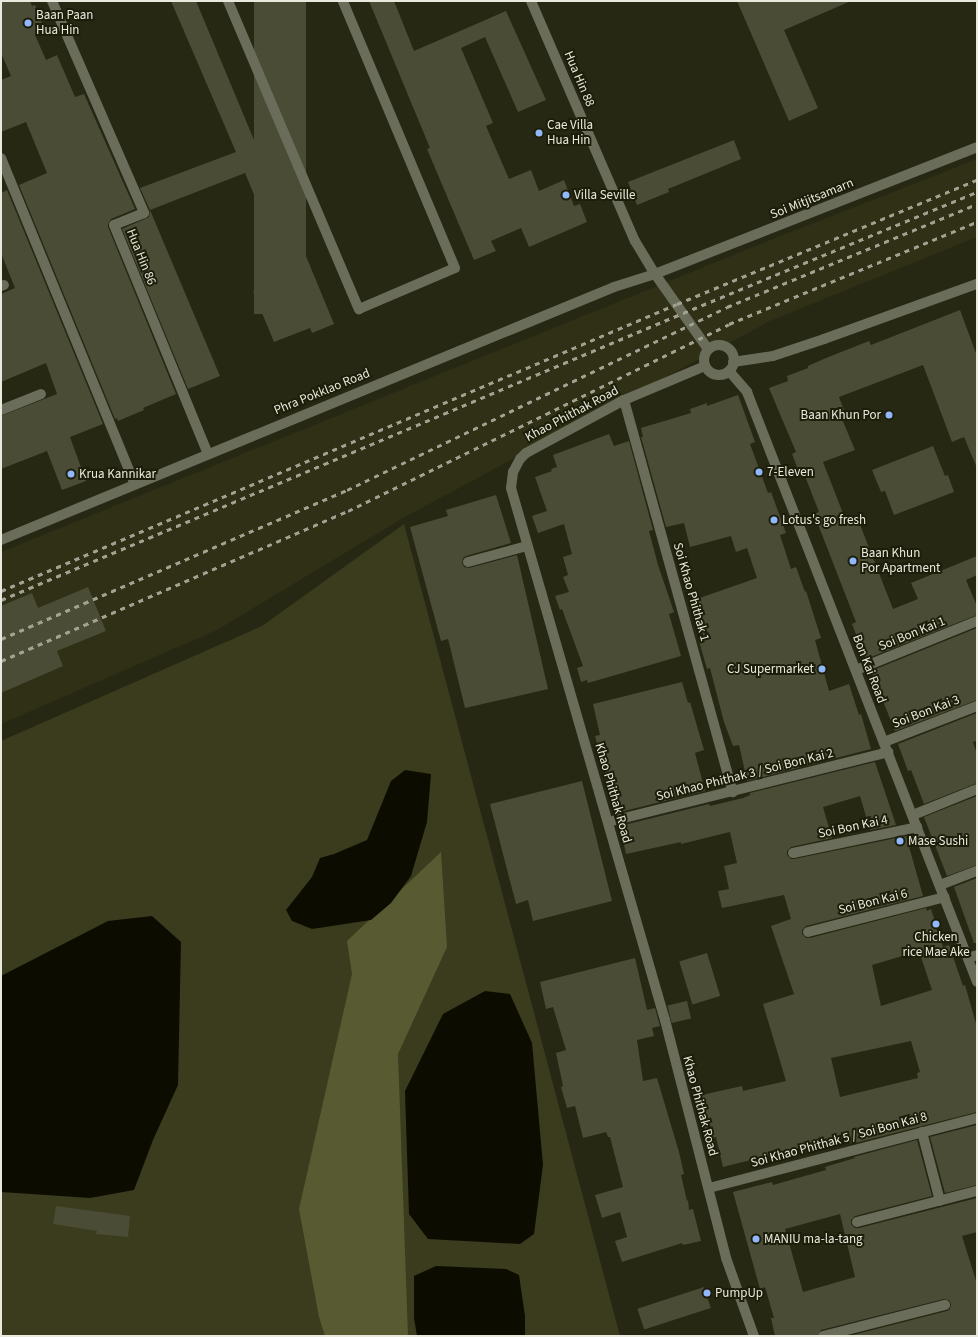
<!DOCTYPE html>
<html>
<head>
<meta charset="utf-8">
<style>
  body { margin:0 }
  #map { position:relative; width:978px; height:1337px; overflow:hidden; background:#272814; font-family:"Source Sans 3",sans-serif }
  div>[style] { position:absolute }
  .built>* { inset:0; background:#2f3015 }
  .green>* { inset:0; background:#3a3c1d }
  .forest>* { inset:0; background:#585b32 }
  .water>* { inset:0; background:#0c0d00 }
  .building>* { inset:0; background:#4a4c36; transform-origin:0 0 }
  .minor>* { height:10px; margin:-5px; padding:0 5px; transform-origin:5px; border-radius:5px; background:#6b6d5b }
  .tertiary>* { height:10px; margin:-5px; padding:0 5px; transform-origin:5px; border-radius:5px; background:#6b6d5b }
  .tertiary>.ring { margin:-5px; padding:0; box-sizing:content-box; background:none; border:10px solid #6b6d5b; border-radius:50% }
  .rail>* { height:3px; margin-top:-1.5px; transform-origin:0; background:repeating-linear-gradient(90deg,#a1a292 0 5px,transparent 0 10px) }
  .dots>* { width:11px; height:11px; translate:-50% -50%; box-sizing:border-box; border:2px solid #1d1e0a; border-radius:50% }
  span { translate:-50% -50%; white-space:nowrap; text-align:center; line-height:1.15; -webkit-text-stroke:4px #1d1e0a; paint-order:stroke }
  .poi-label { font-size:13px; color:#e9eadd }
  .left { translate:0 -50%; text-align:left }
  .right { translate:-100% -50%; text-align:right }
  .street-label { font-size:13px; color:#e9eadd }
  .frame { position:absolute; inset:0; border:2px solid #e9eadd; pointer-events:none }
</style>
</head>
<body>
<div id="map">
  <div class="built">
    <div style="clip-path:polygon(977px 159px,977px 237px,770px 321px,403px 518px,217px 630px,1px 724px,1px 552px,768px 241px)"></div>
  </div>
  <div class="green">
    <div style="clip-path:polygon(404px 524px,620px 1336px,1px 1336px,1px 741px,262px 626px)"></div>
  </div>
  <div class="forest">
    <div style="clip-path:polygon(441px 852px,447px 947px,398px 1054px,408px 1336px,325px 1336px,319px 1317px,299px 1209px,352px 974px,347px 941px)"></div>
  </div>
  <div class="water">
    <div style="clip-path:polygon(405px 770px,431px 774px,427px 822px,411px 876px,391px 903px,371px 920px,312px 929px,292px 921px,286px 910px,312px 877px,320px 858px,334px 854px,367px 840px,391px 781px)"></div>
    <div style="clip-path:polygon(152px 916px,181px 942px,178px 1085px,153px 1140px,134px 1190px,90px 1198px,1px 1192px,1px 976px,108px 921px)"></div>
    <div style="clip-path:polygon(485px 991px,510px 994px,532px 1043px,543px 1165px,534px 1234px,520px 1244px,428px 1239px,409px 1214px,405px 1091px,443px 1014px)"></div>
    <div style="clip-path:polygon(436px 1266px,506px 1269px,519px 1275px,525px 1316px,525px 1336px,417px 1336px,414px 1318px,414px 1276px)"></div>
  </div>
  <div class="building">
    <div style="clip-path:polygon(1px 1px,30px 1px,32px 6px,35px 5px,45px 31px,35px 35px,46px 60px,57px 55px,75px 97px,84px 94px,135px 209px,111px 219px,108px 224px,108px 227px,176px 394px,143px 408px,144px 410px,118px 421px,117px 418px,115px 419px,19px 185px,47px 173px,26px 122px,1px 132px,1px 80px,11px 76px,1px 53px)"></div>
    <div style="clip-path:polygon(171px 1px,196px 1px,284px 212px,287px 210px,334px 324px,312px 333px,310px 328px,274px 342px,253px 291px,288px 277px,245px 173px,150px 210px,220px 376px,188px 389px,122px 229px,149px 217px,150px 210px,140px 188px,236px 152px)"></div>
    <div style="left:254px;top:1px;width:52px;height:313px"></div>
    <div style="clip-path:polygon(369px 1px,394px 1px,414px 51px,506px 11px,546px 100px,518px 112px,485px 37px,461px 48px,493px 123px,486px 126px,509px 179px,531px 170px,539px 191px,564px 180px,574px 206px,580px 204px,587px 222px,529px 247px,521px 228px,491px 241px,496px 251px,474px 260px,427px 149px,430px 148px)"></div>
    <div style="clip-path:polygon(737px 1px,851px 1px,784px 30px,818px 108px,789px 121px)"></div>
    <div style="clip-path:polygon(734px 140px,741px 159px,668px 189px,669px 192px,637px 205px,628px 182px)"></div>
    <div style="clip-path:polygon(7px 190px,103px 424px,70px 437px,86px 481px,62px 490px,47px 451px,1px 469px,1px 416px,57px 394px,46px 363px,1px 382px,1px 294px,15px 288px,1px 253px,1px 193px)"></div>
    <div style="clip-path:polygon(960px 310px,977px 356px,977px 468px,964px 437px,952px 442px,923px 365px,839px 397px,844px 410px,839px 412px,855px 450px,823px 462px,846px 521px,857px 517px,893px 609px,918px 599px,911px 583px,977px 556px,977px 575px,966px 580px,977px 606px,977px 615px,866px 659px,852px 624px,856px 622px,814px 514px,819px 512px,803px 471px,799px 472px,792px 454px,796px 452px,769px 388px,788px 381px,787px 376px,808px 368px,808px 366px,826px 358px,869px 341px,871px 345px)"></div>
    <div style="clip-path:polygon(738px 395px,755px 442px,750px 444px,768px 493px,771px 492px,786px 533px,780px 535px,791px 569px,796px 567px,805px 592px,806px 591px,821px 638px,815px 640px,829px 691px,849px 684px,859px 715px,861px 714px,871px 749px,747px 781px,739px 745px,733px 746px,724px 722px,710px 668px,707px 669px,699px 641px,705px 640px,691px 601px,757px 578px,747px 548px,736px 552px,731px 536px,690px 547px,684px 523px,666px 527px,641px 437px,643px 437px,641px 428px,691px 413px,690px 409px,707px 403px,707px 406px)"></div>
    <div style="clip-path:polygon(609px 434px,614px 446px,629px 441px,653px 530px,649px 531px,658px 565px,674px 612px,669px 614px,681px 656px,588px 683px,587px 680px,581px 682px,577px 668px,583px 666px,562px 609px,560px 610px,555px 596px,569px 592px,563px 577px,568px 575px,563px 557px,572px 554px,564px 524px,538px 533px,532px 516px,547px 511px,535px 477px,552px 471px,551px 469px,557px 467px,553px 455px)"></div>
    <div style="clip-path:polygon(933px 446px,945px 476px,948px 475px,954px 492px,894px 515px,885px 491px,881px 492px,872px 470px)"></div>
    <div style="clip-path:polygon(496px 495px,511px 543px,466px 556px,463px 558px,462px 563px,464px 567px,469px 568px,517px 555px,548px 689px,465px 708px,448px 639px,441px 641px,410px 527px,448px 516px,446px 510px)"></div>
    <div style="clip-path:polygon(88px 587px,106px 631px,57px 651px,63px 666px,1px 693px,1px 606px,32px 593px,38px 608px)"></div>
    <div style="clip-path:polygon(977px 628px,977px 700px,895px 731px,871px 671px)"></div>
    <div style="clip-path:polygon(682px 682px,688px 703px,690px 702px,704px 750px,695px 753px,705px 791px,616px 813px,595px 736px,600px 735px,593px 704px)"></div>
    <div style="clip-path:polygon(977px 713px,977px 741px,973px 742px,977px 754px,977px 783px,924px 804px,911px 770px,908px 771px,898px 744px)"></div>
    <div style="clip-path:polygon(evenodd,875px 762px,896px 825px,870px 830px,860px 796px,823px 807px,832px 838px,791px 847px,787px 851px,787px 855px,791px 859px,794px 859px,906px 836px,923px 896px,806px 926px,802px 930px,802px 934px,806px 938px,810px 938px,926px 908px,927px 911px,931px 909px,943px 947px,949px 945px,963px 986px,965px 985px,977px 1027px,977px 1112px,851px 1144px,849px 1137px,819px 1144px,819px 1143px,723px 1167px,716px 1137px,707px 1139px,697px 1096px,742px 1086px,743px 1091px,786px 1081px,763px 1004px,794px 994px,771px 926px,791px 919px,784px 895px,722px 908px,718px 891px,729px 889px,724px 866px,737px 863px,730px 832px,681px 844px,681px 842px,626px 854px,620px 826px,709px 804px,710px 806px,743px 798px,750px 795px,750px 793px,875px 762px,919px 951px,932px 990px,881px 1006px,872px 965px,919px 951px,875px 762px,911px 1041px,920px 1072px,917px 1073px,918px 1078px,840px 1097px,831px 1058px,911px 1041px)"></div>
    <div style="clip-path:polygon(582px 781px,612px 901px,533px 921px,528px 900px,516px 904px,490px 804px)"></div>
    <div style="clip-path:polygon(977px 796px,977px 865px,947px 876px,924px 817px)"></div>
    <div style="clip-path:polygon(977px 878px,977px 943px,974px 943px,954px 887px)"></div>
    <div style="left:707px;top:953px;width:45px;height:29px;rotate:73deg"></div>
    <div style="clip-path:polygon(635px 958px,647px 1010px,655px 1008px,660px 1026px,652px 1028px,654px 1036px,637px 1040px,643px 1081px,657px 1078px,679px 1152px,684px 1174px,681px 1175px,687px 1201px,688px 1200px,689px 1210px,693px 1209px,701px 1241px,683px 1245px,682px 1243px,622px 1262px,615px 1241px,627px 1237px,620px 1212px,602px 1218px,595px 1195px,623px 1187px,610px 1137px,608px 1137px,606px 1132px,583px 1138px,575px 1106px,567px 1108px,561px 1087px,563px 1086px,556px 1053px,566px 1050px,553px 1007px,546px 1009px,540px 982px)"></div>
    <div style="left:687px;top:1001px;width:18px;height:20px;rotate:77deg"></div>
    <div style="clip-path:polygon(977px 1125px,977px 1185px,945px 1193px,930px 1137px)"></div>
    <div style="clip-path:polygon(evenodd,917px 1140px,932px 1196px,855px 1216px,851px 1220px,851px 1224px,855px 1228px,859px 1228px,977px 1198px,977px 1232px,962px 1236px,977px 1284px,977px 1336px,849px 1336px,947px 1311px,950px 1309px,951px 1304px,949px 1300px,944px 1299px,821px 1330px,817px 1336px,775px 1336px,771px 1318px,774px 1318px,765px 1287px,760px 1289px,733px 1192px,772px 1182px,773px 1185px,826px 1170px,825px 1167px,855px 1158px,854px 1157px,917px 1140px,840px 1214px,855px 1277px,803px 1292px,785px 1229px,840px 1214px)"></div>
    <div style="clip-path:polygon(56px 1206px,130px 1216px,128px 1237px,96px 1234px,97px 1231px,53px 1224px)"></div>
    <div style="left:704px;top:1287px;width:22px;height:70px;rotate:72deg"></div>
  </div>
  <div class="minor">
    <div style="left:52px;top:1px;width:231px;rotate:66.5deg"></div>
    <div style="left:144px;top:213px;width:32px;rotate:158deg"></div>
    <div style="left:114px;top:225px;width:248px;rotate:67.7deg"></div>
    <div style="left:228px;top:1px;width:335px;rotate:67deg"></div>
    <div style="left:359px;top:309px;width:104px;rotate:-23.1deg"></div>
    <div style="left:455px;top:268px;width:290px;rotate:-112.8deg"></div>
    <div style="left:1px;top:158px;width:352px;rotate:67.7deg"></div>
    <div style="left:655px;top:274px;width:346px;rotate:-21.5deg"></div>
    <div style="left:1px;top:286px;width:3px;rotate:-18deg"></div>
    <div style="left:733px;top:362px;width:40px;rotate:-8.5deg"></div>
    <div style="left:773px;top:356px;width:54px;rotate:-18.4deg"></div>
    <div style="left:824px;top:339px;width:163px;rotate:-19.8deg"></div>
    <div style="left:624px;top:400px;width:407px;rotate:74.5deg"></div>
    <div style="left:1px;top:410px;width:43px;rotate:-21.8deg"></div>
    <div style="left:468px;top:562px;width:61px;rotate:-15.2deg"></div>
    <div style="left:856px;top:670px;width:131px;rotate:-22deg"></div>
    <div style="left:884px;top:742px;width:100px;rotate:-21.2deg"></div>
    <div style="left:913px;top:815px;width:69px;rotate:-22.1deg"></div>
    <div style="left:608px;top:822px;width:289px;rotate:-14deg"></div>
    <div style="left:793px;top:853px;width:127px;rotate:-11.8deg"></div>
    <div style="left:940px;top:885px;width:40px;rotate:-21deg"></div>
    <div style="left:808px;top:932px;width:141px;rotate:-14.3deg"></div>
    <div style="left:968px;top:958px;width:9px;rotate:-18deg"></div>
    <div style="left:922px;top:1132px;width:71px;rotate:75.4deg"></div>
    <div style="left:709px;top:1188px;width:277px;rotate:-14.6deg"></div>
    <div style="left:857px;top:1222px;width:124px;rotate:-14.5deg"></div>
    <div style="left:823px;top:1336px;width:126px;rotate:-14.3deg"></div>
  </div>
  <div class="tertiary">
    <div style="left:531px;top:1px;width:262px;rotate:66.6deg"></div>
    <div style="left:635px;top:241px;width:39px;rotate:59deg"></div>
    <div style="left:655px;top:274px;width:92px;rotate:54.8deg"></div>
    <div class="ring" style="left:704px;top:345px;width:20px;height:20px"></div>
    <div style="left:705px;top:366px;width:88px;rotate:157.2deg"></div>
    <div style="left:624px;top:400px;width:111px;rotate:151.6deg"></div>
    <div style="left:526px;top:453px;width:8px;rotate:135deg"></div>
    <div style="left:520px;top:459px;width:15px;rotate:118deg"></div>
    <div style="left:513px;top:472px;width:16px;rotate:97deg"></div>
    <div style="left:511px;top:488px;width:554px;rotate:73.86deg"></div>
    <div style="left:665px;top:1020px;width:246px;rotate:75.6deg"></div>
    <div style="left:726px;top:1258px;width:83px;rotate:70.3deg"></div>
    <div style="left:729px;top:371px;width:28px;rotate:49deg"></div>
    <div style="left:747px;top:392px;width:633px;rotate:68.7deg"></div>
    <div style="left:1px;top:540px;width:663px;rotate:-22.43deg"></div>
    <div style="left:614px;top:287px;width:43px;rotate:-17.6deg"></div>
  </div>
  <div class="rail">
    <div style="left:1px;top:591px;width:734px;rotate:-23deg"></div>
    <div style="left:677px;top:304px;width:325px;rotate:-22.5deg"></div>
    <div style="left:1px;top:600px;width:740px;rotate:-22.82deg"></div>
    <div style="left:683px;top:313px;width:318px;rotate:-22.4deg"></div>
    <div style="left:1px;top:639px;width:377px;rotate:-23.3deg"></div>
    <div style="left:347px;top:490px;width:422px;rotate:-25.7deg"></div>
    <div style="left:727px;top:307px;width:270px;rotate:-22.4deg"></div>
    <div style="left:1px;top:661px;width:378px;rotate:-23.4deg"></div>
    <div style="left:348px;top:511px;width:424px;rotate:-26.1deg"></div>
    <div style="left:729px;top:324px;width:268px;rotate:-22.4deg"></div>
  </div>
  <div class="dots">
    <div style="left:28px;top:23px;background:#91b8fd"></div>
    <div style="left:539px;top:133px;background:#91b8fd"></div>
    <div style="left:566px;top:195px;background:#91b8fd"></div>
    <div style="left:889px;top:415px;background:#91b8fd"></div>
    <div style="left:759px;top:472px;background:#91b8fd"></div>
    <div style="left:71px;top:474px;background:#91b8fd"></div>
    <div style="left:774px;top:520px;background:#91b8fd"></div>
    <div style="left:853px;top:561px;background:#91b8fd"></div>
    <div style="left:822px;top:669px;background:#91b8fd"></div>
    <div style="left:900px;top:841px;background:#91b8fd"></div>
    <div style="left:936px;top:924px;background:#91b8fd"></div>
    <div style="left:756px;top:1239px;background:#91b8fd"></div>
    <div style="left:707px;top:1293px;background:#91b8fd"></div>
  </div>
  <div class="poi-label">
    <span class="left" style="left:36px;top:23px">Baan Paan<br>Hua Hin</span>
    <span class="left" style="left:547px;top:133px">Cae Villa<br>Hua Hin</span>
    <span class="left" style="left:574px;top:195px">Villa Seville</span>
    <span class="right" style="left:881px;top:415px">Baan Khun Por</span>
    <span class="left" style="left:767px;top:472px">7-Eleven</span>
    <span class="left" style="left:79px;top:474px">Krua Kannikar</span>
    <span class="left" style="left:782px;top:520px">Lotus's go fresh</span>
    <span class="left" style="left:861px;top:561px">Baan Khun<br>Por Apartment</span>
    <span class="right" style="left:814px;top:669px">CJ Supermarket</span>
    <span class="left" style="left:908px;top:841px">Mase Sushi</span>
    <span style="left:936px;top:945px">Chicken<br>rice Mae Ake</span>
    <span class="left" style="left:764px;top:1239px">MANIU ma-la-tang</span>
    <span class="left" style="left:715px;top:1293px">PumpUp</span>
  </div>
  <div class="street-label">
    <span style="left:579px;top:79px;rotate:67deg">Hua Hin 88</span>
    <span style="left:812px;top:199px;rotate:-22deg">Soi Mitjitsamarn</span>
    <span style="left:141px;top:257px;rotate:68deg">Hua Hin 86</span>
    <span style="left:322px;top:392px;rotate:-22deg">Phra Pokklao Road</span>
    <span style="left:572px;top:414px;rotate:-28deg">Khao Phithak Road</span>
    <span style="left:691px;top:592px;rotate:74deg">Soi Khao Phithak 1</span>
    <span style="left:912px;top:634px;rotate:-22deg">Soi Bon Kai 1</span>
    <span style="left:869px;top:669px;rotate:69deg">Bon Kai Road</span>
    <span style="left:926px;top:712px;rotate:-21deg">Soi Bon Kai 3</span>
    <span style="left:745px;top:775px;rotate:-14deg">Soi Khao Phithak 3 / Soi Bon Kai 2</span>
    <span style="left:613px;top:793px;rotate:74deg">Khao Phithak Road</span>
    <span style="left:853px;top:827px;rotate:-12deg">Soi Bon Kai 4</span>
    <span style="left:873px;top:902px;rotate:-14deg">Soi Bon Kai 6</span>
    <span style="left:700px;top:1106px;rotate:75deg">Khao Phithak Road</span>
    <span style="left:839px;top:1140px;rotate:-15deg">Soi Khao Phithak 5 / Soi Bon Kai 8</span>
  </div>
  <div class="frame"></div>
</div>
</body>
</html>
